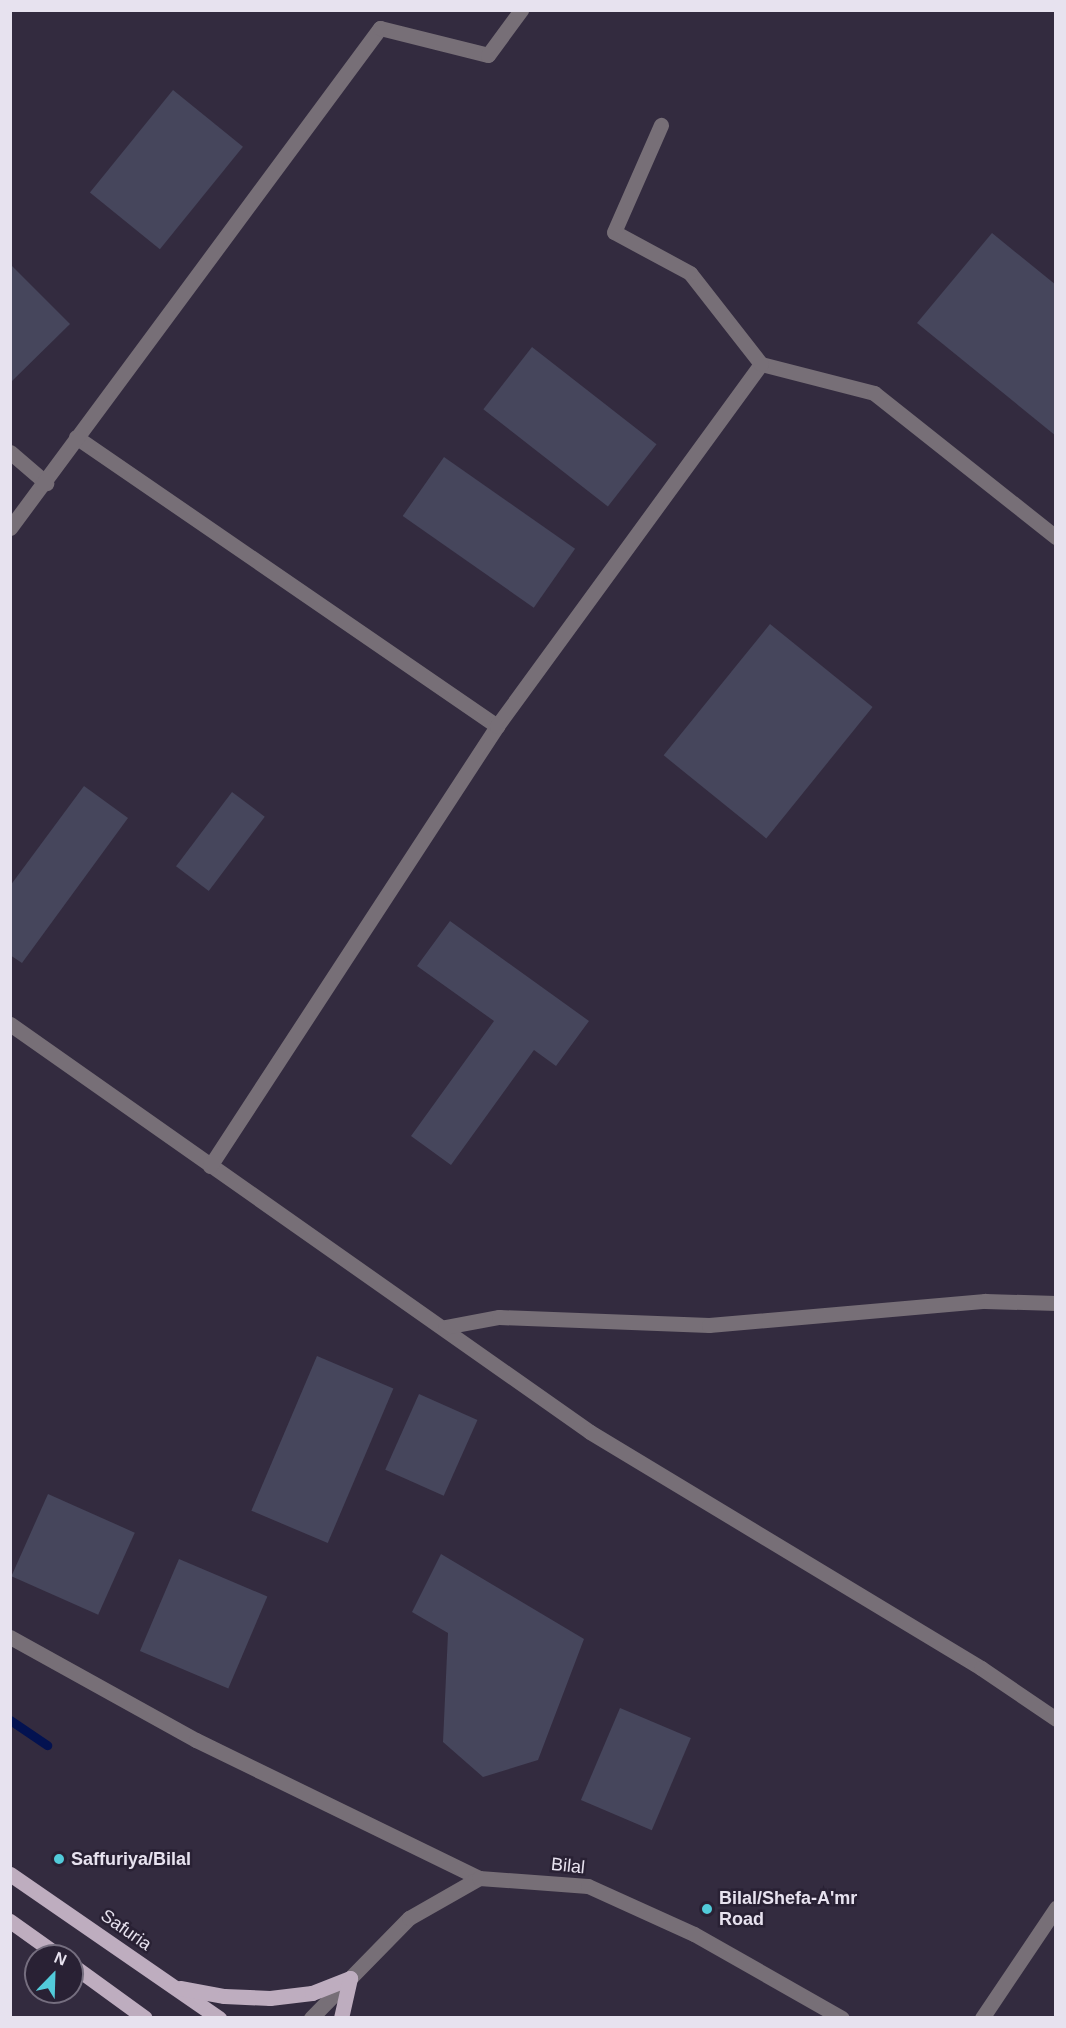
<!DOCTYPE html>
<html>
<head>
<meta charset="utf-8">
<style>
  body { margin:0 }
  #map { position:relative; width:1066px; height:2028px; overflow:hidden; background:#332b3f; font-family:Helvetica,sans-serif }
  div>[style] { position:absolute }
  .stream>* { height:9px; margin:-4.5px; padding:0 4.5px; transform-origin:4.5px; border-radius:4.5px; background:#031250 }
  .building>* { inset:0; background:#46465c; transform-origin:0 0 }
  .minor>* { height:15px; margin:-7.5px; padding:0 7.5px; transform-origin:7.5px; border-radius:7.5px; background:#776f77 }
  .major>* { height:15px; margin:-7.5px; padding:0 7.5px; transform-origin:7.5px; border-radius:7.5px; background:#beadbf }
  .dots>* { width:16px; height:16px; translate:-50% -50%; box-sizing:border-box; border:3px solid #292134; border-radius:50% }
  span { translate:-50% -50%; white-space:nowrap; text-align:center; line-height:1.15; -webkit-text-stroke:5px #292134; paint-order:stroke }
  .poi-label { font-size:18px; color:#e7e2ef; font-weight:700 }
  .left { translate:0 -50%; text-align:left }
  .street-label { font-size:18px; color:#e7e2ef }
  .frame { position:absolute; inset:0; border:12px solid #e7e2ef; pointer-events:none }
  .north { position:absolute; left:24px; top:1944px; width:60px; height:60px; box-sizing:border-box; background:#292134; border:2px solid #756e7f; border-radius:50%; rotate:23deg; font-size:16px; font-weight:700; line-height:24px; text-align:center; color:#e7e2ef }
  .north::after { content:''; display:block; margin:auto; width:21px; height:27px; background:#52cbda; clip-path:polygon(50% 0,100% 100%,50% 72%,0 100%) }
</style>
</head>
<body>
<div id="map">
  <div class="stream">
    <div style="left:10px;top:1720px;width:45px;rotate:34deg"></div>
  </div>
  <div class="building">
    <div style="left:173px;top:90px;width:90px;height:132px;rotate:39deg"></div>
    <div style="clip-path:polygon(992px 233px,1056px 285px,1056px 436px,917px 323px)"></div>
    <div style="clip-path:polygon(10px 264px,70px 324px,10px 383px)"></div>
    <div style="left:532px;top:347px;width:158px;height:79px;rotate:38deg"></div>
    <div style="left:444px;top:457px;width:160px;height:72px;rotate:35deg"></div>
    <div style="left:770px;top:624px;width:132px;height:169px;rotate:39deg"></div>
    <div style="clip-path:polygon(84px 786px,128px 818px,22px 963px,10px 955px,10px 886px)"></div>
    <div style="left:232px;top:792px;width:41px;height:93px;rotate:37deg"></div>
    <div style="clip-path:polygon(450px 921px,589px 1021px,556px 1066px,534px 1050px,451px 1165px,411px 1136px,494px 1021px,417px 966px)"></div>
    <div style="left:317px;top:1356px;width:83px;height:168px;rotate:23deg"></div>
    <div style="left:419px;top:1394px;width:64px;height:83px;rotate:24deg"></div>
    <div style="left:48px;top:1494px;width:95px;height:90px;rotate:24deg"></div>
    <div style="clip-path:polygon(441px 1554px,584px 1639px,538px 1760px,483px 1777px,443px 1742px,448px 1633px,412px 1612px)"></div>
    <div style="left:179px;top:1559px;width:96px;height:100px;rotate:23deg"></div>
    <div style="left:620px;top:1708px;width:77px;height:100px;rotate:23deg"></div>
  </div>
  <div class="minor">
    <div style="left:761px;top:364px;width:117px;rotate:14.4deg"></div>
    <div style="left:874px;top:393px;width:232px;rotate:38.4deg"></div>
    <div style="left:76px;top:437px;width:511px;rotate:34.47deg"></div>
    <div style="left:10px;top:452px;width:48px;rotate:40.7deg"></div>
    <div style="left:10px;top:528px;width:622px;rotate:-53.5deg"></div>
    <div style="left:380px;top:28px;width:111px;rotate:14deg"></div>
    <div style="left:488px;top:55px;width:56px;rotate:-53.7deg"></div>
    <div style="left:10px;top:1024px;width:709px;rotate:35.12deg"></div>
    <div style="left:590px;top:1432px;width:457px;rotate:31.1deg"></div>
    <div style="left:981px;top:1668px;width:91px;rotate:34.2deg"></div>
    <div style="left:210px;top:1166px;width:525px;rotate:-56.88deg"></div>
    <div style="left:497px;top:726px;width:448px;rotate:-53.9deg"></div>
    <div style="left:761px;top:364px;width:115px;rotate:-128deg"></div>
    <div style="left:690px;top:273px;width:86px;rotate:-151.7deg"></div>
    <div style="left:614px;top:232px;width:117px;rotate:-66.3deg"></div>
    <div style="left:445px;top:1327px;width:55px;rotate:-10.5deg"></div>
    <div style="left:499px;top:1317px;width:210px;rotate:2.2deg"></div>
    <div style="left:709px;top:1325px;width:277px;rotate:-5deg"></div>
    <div style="left:985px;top:1301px;width:71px;rotate:1.6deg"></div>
    <div style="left:10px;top:1637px;width:213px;rotate:29deg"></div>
    <div style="left:196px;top:1740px;width:315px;rotate:26deg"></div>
    <div style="left:311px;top:2018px;width:140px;rotate:-45.6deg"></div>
    <div style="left:409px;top:1918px;width:81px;rotate:-29.7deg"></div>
    <div style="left:479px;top:1878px;width:109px;rotate:4.2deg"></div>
    <div style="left:588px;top:1886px;width:116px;rotate:24.4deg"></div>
    <div style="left:694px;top:1934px;width:170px;rotate:29.6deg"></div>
    <div style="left:982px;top:2018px;width:133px;rotate:-56.1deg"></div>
  </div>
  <div class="major">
    <div style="left:10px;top:1874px;width:254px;rotate:34.6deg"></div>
    <div style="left:10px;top:1921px;width:60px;rotate:35.5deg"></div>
    <div style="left:72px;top:1965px;width:90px;rotate:36deg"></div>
    <div style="left:180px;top:1988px;width:45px;rotate:10.3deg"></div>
    <div style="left:224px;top:1996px;width:46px;rotate:2.5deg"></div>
    <div style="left:270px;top:1998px;width:42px;rotate:-6.8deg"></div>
    <div style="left:312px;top:1993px;width:41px;rotate:-21.5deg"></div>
    <div style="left:341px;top:2018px;width:41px;rotate:-77.3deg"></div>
  </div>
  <div class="dots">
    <div style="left:59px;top:1859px;background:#52cbda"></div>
    <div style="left:707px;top:1909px;background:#52cbda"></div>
  </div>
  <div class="poi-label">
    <span class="left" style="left:71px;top:1859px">Saffuriya/Bilal</span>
    <span class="left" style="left:719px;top:1909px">Bilal/Shefa-A'mr<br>Road</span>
  </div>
  <div class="street-label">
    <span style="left:568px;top:1866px;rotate:6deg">Bilal</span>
    <span style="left:126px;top:1930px;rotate:35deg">Safuria</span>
  </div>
  <div class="frame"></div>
  <div class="north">N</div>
</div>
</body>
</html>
